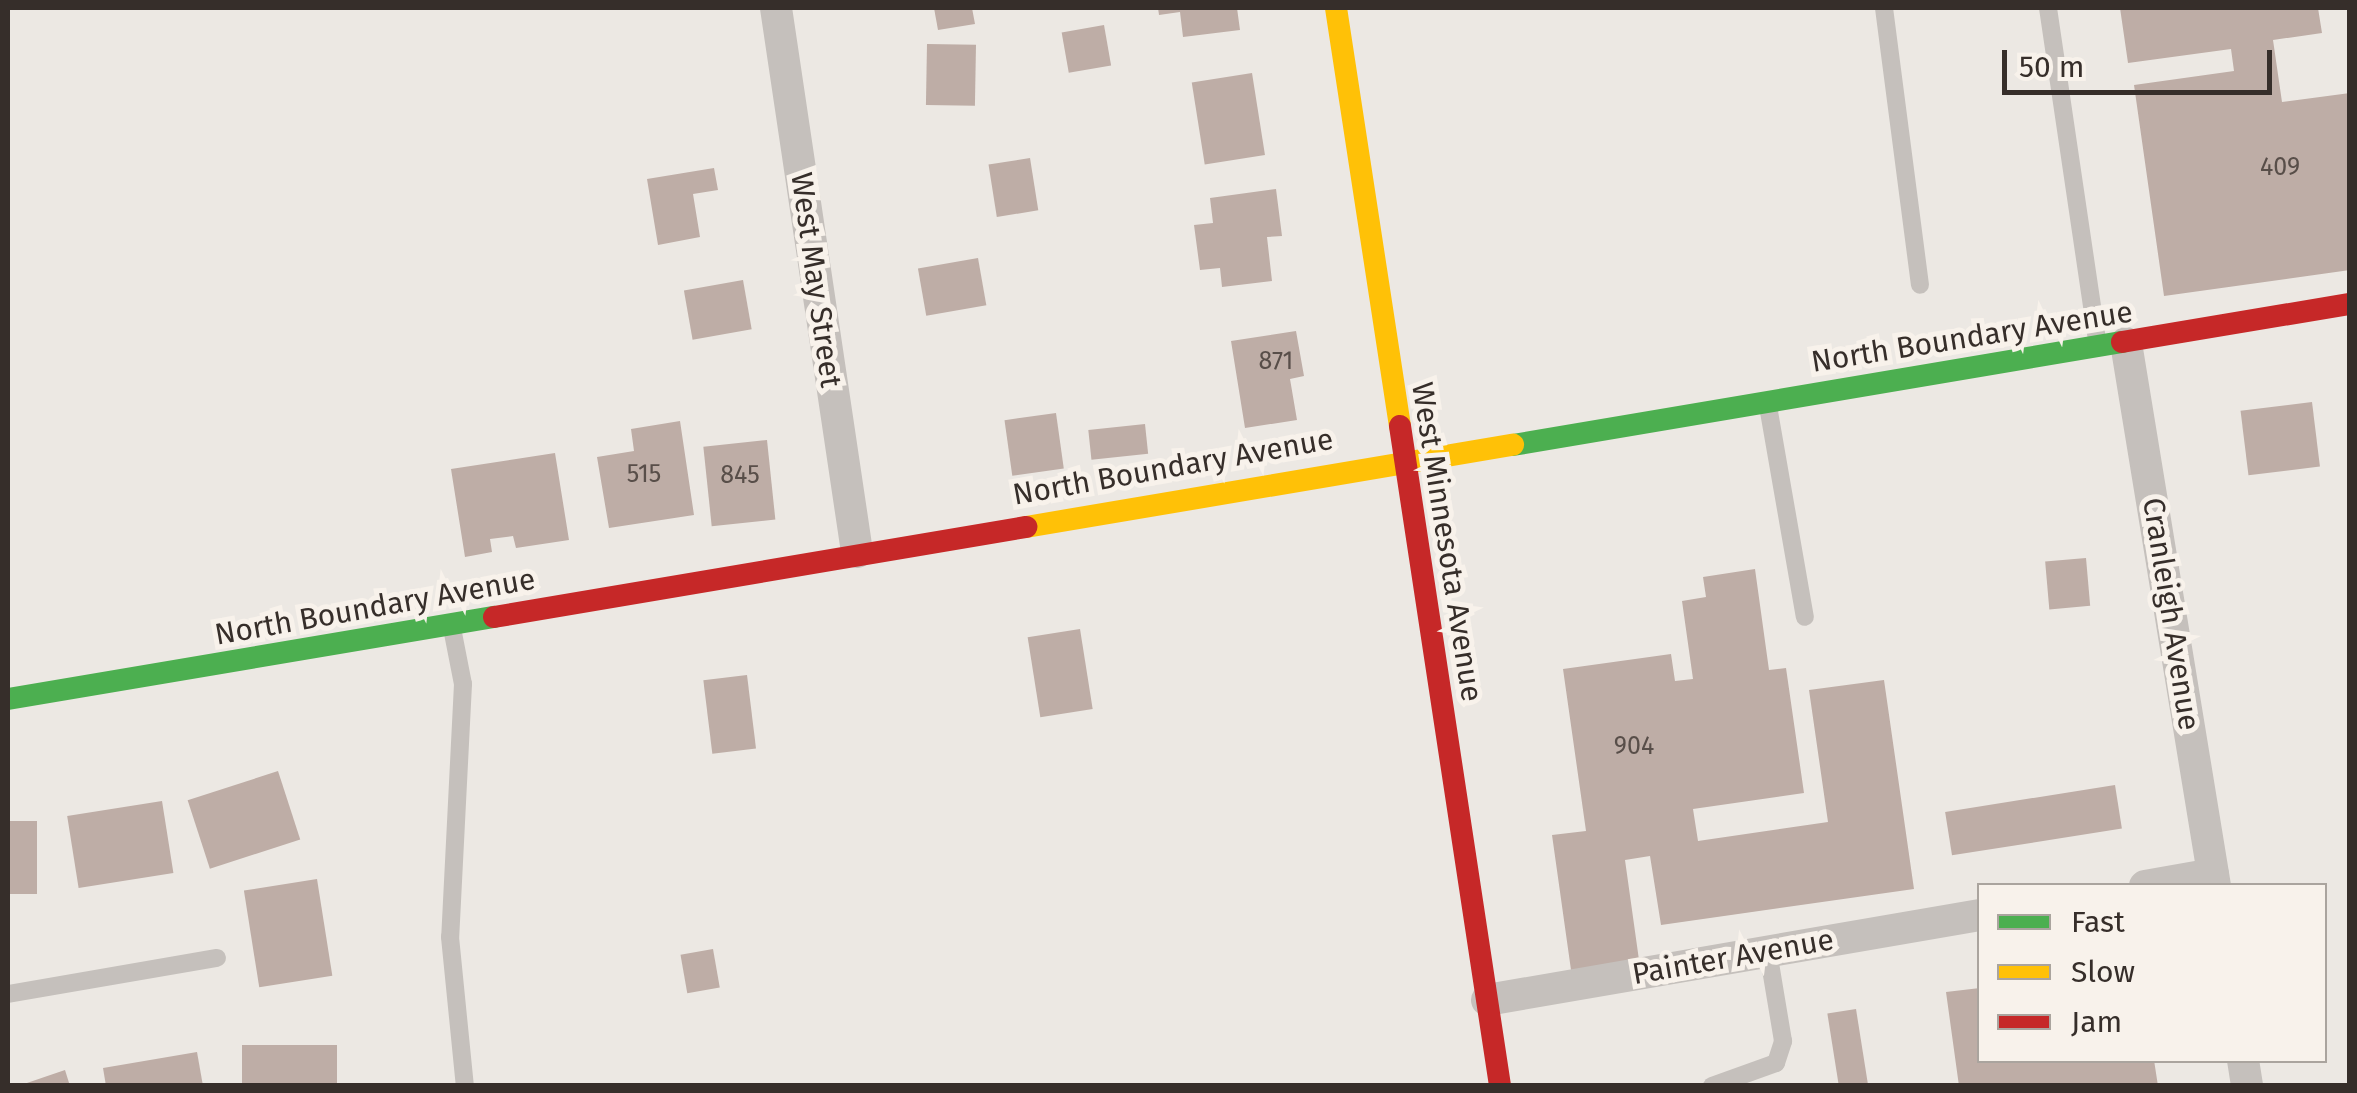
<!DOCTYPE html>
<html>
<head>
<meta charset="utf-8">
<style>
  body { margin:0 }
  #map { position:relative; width:2357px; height:1093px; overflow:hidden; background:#ece8e3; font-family:"Fira Sans",sans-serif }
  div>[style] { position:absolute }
  .building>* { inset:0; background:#beada6; transform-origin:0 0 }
  .lane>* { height:18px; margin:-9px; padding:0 9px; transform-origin:9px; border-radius:9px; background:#c5c0bc }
  .street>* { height:32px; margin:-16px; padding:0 16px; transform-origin:16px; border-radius:16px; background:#c5c0bc }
  .fast>* { height:22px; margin:-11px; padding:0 11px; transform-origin:11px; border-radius:11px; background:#4caf50 }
  .slow>* { height:22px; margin:-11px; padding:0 11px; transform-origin:11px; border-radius:11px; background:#ffc107 }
  .jam>* { height:22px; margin:-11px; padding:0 11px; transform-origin:11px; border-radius:11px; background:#c62828 }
  span { translate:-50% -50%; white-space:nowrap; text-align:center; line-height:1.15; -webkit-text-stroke:10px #f8f2eb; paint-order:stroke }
  .number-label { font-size:25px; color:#584e49 }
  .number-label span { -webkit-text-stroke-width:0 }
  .street-label { font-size:30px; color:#362e2a }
  .frame { position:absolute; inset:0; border:10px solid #362e2a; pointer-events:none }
  .legend { position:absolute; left:1977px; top:883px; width:350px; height:180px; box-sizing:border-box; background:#f8f2eb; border:2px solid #aaa49e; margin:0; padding:12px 18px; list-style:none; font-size:30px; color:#362e2a }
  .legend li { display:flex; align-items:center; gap:20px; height:50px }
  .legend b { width:50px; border:2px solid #aaa49e }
  .scale { position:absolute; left:2002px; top:50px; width:270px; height:45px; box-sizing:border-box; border:5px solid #362e2a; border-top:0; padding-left:12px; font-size:30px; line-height:35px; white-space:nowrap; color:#362e2a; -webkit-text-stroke:8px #f8f2eb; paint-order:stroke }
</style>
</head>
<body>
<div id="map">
  <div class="building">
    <div style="clip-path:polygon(934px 8px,972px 8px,975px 24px,938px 30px)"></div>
    <div style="clip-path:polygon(1158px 8px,1237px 8px,1240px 30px,1183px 37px,1180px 12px,1159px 15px)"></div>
    <div style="clip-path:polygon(2120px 8px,2318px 8px,2322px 33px,2273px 40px,2282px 102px,2350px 93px,2350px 270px,2164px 296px,2134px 85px,2234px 71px,2231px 49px,2128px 63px)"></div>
    <div style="left:1104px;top:25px;width:41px;height:43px;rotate:80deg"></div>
    <div style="left:927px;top:44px;width:49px;height:61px;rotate:1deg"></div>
    <div style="left:1252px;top:73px;width:83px;height:61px;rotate:81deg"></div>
    <div style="left:1030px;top:158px;width:53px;height:42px;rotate:81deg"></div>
    <div style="clip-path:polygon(714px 168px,718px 190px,693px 194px,700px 237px,658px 245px,647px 179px)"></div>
    <div style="clip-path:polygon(1276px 189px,1282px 236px,1267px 237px,1272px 281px,1222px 287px,1220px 268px,1200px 270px,1194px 225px,1213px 223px,1210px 198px)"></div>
    <div style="left:978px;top:258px;width:48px;height:61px;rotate:80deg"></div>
    <div style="left:743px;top:280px;width:50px;height:60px;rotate:80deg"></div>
    <div style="clip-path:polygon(1296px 331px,1304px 376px,1290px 379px,1297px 420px,1245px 428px,1231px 341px)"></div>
    <div style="left:2312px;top:402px;width:65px;height:72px;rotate:83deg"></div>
    <div style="left:1056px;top:413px;width:56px;height:52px;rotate:82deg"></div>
    <div style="clip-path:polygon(680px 421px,694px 515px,609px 528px,597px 457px,634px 451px,631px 429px)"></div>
    <div style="left:1145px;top:424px;width:30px;height:57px;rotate:84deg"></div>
    <div style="left:767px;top:440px;width:80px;height:64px;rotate:84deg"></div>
    <div style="clip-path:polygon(555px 453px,569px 540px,516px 548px,513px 536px,490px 539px,492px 552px,465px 557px,451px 469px)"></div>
    <div style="left:2086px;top:558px;width:48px;height:41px;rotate:85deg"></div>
    <div style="clip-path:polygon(1755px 569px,1769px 670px,1786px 668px,1804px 793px,1693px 809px,1698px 841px,1828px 822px,1809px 690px,1884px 680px,1914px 889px,1661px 925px,1650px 856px,1625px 860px,1639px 960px,1571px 970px,1552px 835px,1586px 831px,1563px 669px,1671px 654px,1675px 681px,1693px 679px,1682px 601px,1706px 597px,1703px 577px)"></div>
    <div style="left:1080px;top:629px;width:81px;height:53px;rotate:81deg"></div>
    <div style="left:747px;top:675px;width:74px;height:44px;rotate:83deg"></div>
    <div style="left:278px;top:771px;width:72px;height:95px;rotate:72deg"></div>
    <div style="left:2115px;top:785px;width:44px;height:172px;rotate:81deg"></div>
    <div style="left:162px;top:801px;width:73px;height:96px;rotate:81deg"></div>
    <div style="left:8px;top:821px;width:29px;height:73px"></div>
    <div style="left:317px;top:879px;width:98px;height:74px;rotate:81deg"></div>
    <div style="left:713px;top:949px;width:39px;height:33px;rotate:80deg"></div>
    <div style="clip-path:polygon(1980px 988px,1980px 1060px,2154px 1060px,2158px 1086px,1959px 1086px,1946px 992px)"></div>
    <div style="left:1856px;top:1009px;width:78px;height:29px;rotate:81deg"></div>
    <div style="left:242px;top:1045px;width:95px;height:41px"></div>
    <div style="clip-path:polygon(197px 1052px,203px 1086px,106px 1086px,103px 1068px)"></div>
    <div style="clip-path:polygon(65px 1070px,70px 1086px,21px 1086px,21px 1085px)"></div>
  </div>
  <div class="lane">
    <div style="left:1884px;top:8px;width:279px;rotate:82.6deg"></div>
    <div style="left:2048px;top:8px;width:343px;rotate:81.6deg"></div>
    <div style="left:1768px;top:406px;width:214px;rotate:80.1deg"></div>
    <div style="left:452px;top:628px;width:57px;rotate:78.9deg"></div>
    <div style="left:463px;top:684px;width:253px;rotate:92.9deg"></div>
    <div style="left:450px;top:937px;width:150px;rotate:84.3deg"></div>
    <div style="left:8px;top:994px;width:212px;rotate:-9.8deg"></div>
    <div style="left:1712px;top:1086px;width:68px;rotate:-19.8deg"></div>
    <div style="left:1776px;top:1063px;width:23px;rotate:-72deg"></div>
    <div style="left:1783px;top:1041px;width:91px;rotate:-99.5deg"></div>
  </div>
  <div class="street">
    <div style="left:776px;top:8px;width:550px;rotate:81.53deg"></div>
    <div style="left:2126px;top:343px;width:550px;rotate:80.69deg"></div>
    <div style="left:2145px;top:886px;width:69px;rotate:-10deg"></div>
    <div style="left:1487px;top:1000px;width:500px;rotate:-9.78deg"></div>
    <div style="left:2243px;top:1060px;width:26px;rotate:81deg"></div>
  </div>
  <div class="fast">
    <div style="left:1513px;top:445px;width:618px;rotate:-9.6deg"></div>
    <div style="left:8px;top:699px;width:493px;rotate:-9.6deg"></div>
  </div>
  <div class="slow">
    <div style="left:1336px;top:8px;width:423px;rotate:81.3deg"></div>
    <div style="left:1026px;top:527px;width:494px;rotate:-9.6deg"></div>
  </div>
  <div class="jam">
    <div style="left:2122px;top:342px;width:231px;rotate:-9.5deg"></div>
    <div style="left:1400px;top:426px;width:668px;rotate:81.38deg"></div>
    <div style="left:494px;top:617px;width:540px;rotate:-9.6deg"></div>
  </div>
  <div class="number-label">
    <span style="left:2280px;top:167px">409</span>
    <span style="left:1276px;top:361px">871</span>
    <span style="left:644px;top:474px">515</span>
    <span style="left:740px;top:475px">845</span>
    <span style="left:1634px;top:746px">904</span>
  </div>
  <div class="street-label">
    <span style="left:816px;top:280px;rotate:82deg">West May Street</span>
    <span style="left:1972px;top:337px;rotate:-9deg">North Boundary Avenue</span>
    <span style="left:1173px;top:467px;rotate:-10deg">North Boundary Avenue</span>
    <span style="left:1447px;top:542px;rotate:81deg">West Minnesota Avenue</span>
    <span style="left:375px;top:607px;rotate:-10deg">North Boundary Avenue</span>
    <span style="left:2171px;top:614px;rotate:81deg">Cranleigh Avenue</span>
    <span style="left:1733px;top:957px;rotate:-10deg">Painter Avenue</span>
  </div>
  <div class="frame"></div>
  <ul class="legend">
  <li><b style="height:12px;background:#4caf50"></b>Fast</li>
  <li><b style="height:12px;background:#ffc107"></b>Slow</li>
  <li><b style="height:12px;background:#c62828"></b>Jam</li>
  </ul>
  <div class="scale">50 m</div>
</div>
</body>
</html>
